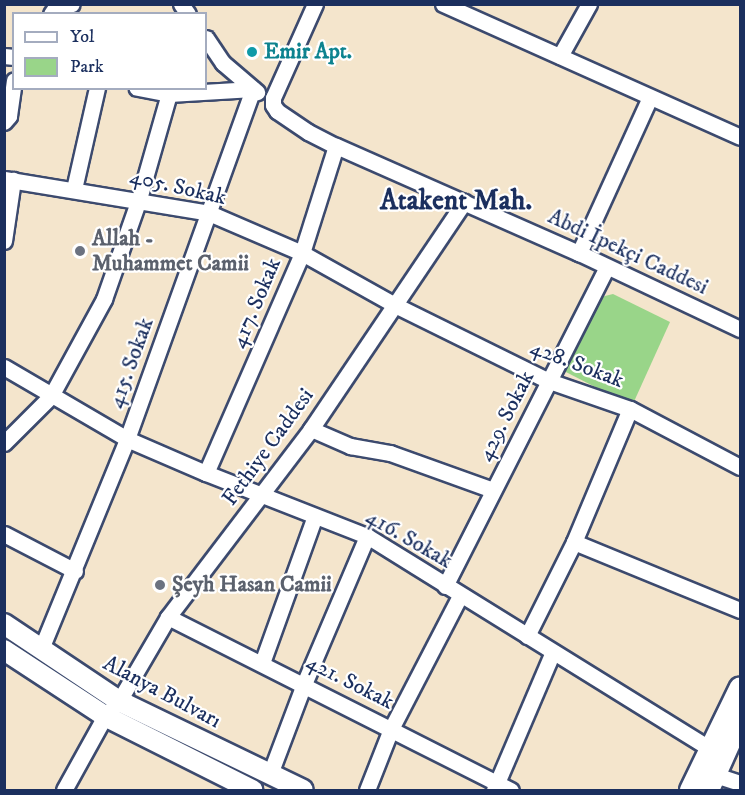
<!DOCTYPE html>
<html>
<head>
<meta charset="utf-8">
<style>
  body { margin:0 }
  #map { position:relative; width:745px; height:795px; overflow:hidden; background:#f4e5cc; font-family:"IM FELL DW Pica",serif }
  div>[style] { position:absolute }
  .green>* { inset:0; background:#99d589 }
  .roads { filter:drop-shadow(2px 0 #3c4a6e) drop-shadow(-2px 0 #3c4a6e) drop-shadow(0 2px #3c4a6e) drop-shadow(0 -2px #3c4a6e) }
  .minor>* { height:15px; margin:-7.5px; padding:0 7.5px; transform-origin:7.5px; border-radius:7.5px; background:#fff }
  .major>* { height:20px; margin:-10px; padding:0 10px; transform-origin:10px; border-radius:10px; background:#fff }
  .dots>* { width:16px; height:16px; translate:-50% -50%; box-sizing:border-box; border:3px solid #fff; border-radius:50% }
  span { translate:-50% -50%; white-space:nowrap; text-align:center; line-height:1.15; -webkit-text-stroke:4.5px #fff; paint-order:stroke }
  .culture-label { font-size:22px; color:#0d838f; font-weight:700 }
  .left { translate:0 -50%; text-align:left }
  .street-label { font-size:22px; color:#1b2f5e }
  .worship-label { font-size:22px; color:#5b616d; font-weight:700 }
  .district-label { font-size:28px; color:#1b2f5e; font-weight:700 }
  .frame { position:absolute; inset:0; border:6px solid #1b2f5e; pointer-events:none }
  .legend { position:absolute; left:12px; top:12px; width:195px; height:78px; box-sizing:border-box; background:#fff; border:2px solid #a4acbf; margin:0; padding:8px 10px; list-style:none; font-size:18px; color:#1b2f5e }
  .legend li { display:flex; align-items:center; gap:12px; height:30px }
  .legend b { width:30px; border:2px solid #a4acbf }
</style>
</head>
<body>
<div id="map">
  <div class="green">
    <div style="clip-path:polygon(613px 294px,670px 322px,632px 406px,564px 371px,601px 297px)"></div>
  </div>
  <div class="roads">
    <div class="minor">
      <div style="left:181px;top:4px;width:12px;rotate:55deg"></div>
      <div style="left:315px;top:4px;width:103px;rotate:114.1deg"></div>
      <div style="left:273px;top:98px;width:7px;rotate:90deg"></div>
      <div style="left:273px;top:105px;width:7px;rotate:56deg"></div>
      <div style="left:277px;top:111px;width:37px;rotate:34deg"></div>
      <div style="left:308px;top:132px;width:31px;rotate:27deg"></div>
      <div style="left:336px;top:146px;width:266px;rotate:23.8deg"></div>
      <div style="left:579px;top:253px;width:178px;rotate:25.3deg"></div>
      <div style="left:443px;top:4px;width:325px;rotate:24.1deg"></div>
      <div style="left:51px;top:14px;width:7px;rotate:-56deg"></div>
      <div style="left:55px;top:8px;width:17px;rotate:-13deg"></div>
      <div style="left:206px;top:38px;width:30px;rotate:56deg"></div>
      <div style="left:223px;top:63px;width:45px;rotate:40.5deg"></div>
      <div style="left:4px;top:56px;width:10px;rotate:6deg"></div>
      <div style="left:560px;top:56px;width:60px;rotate:-60.9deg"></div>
      <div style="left:4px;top:122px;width:8px;rotate:-50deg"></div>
      <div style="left:9px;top:116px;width:36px;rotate:-82deg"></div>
      <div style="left:4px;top:179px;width:208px;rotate:9.4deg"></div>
      <div style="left:209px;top:213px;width:101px;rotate:23.3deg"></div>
      <div style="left:302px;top:253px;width:107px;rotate:29.2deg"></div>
      <div style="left:395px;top:305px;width:172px;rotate:26.3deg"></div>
      <div style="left:549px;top:381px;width:86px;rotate:19.1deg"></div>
      <div style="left:630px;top:409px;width:124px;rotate:27.8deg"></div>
      <div style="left:74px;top:189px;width:104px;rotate:-77.2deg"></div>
      <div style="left:4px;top:241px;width:62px;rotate:-81.6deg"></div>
      <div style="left:579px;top:253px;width:171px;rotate:-65.5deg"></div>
      <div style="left:4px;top:367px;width:143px;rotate:30.3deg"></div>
      <div style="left:127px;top:439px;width:86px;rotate:23.3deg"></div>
      <div style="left:206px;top:473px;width:173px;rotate:21.4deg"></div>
      <div style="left:367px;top:536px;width:412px;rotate:31.8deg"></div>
      <div style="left:311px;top:429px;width:43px;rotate:23.6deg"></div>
      <div style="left:350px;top:446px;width:41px;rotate:9.9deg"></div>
      <div style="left:390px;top:453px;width:109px;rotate:19.8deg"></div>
      <div style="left:4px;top:443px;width:66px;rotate:-45deg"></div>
      <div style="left:51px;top:396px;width:111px;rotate:-61.3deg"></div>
      <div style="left:104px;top:299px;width:106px;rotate:-70.7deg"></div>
      <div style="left:139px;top:199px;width:109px;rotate:-74.1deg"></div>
      <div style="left:206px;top:473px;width:240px;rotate:-66.4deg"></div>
      <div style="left:302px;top:253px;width:112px;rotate:-72.4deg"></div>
      <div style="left:4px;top:534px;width:80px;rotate:27.5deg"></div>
      <div style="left:574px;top:542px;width:179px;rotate:22.3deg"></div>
      <div style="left:445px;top:586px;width:356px;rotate:-63.1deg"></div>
      <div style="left:168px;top:617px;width:384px;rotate:26.8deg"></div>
      <div style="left:527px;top:636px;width:105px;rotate:-63.4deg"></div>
      <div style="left:574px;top:542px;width:144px;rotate:-67.2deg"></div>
      <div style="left:41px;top:649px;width:227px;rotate:-67.7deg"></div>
      <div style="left:127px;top:439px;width:372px;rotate:-70.2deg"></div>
      <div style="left:253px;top:89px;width:84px;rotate:176.6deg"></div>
      <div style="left:169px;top:94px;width:33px;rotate:-169deg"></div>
      <div style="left:262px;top:663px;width:156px;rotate:-70.2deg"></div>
      <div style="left:706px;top:772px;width:36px;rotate:18deg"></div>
      <div style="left:270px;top:774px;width:96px;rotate:-69.3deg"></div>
      <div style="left:304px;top:684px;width:161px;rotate:-66.9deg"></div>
      <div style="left:64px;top:790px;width:85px;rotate:-61deg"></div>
      <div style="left:105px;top:716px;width:21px;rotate:-47deg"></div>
      <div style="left:119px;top:701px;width:97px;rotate:-59.7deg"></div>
      <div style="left:168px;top:617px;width:236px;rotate:-52.7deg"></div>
      <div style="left:311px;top:429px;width:274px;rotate:-56deg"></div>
      <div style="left:367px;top:790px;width:66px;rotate:-68.5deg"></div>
      <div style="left:391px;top:729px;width:150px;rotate:-62.6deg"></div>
      <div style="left:494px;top:790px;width:150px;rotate:-66.9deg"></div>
    </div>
    <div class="major">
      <div style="left:4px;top:624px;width:138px;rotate:33.8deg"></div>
      <div style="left:119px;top:701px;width:204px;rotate:25.8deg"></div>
      <div style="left:4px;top:650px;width:121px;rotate:33.2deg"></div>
      <div style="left:105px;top:716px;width:165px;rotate:26.7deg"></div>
      <div style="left:690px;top:790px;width:114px;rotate:-64.1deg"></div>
      <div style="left:709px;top:790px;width:76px;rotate:-65.8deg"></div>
    </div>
  </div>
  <div class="dots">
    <div style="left:252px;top:52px;background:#0f9aa8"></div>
    <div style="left:80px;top:251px;background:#6b7280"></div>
    <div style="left:160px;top:585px;background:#6b7280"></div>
  </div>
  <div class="culture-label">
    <span class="left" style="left:264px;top:52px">Emir Apt.</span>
  </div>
  <div class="street-label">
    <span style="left:178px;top:187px;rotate:13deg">405. Sokak</span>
    <span style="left:628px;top:252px;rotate:25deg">Abdi İpekçi Caddesi</span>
    <span style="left:256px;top:303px;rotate:-67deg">417. Sokak</span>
    <span style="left:131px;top:363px;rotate:-70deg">415. Sokak</span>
    <span style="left:577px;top:364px;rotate:21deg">428. Sokak</span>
    <span style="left:506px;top:416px;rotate:-63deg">429. Sokak</span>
    <span style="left:268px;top:447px;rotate:-54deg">Fethiye Caddesi</span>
    <span style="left:409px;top:539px;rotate:30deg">416. Sokak</span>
    <span style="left:350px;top:682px;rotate:27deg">421. Sokak</span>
    <span style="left:162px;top:692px;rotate:28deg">Alanya Bulvarı</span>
  </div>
  <div class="worship-label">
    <span class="left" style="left:92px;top:251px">Allah -<br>Muhammet Camii</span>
    <span class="left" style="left:172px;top:585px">Şeyh Hasan Camii</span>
  </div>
  <div class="district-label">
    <span style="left:456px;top:201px">Atakent Mah.</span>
  </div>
  <div class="frame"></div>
  <ul class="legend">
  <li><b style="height:8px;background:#fff"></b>Yol</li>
  <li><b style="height:16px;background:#99d589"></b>Park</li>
  </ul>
</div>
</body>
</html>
